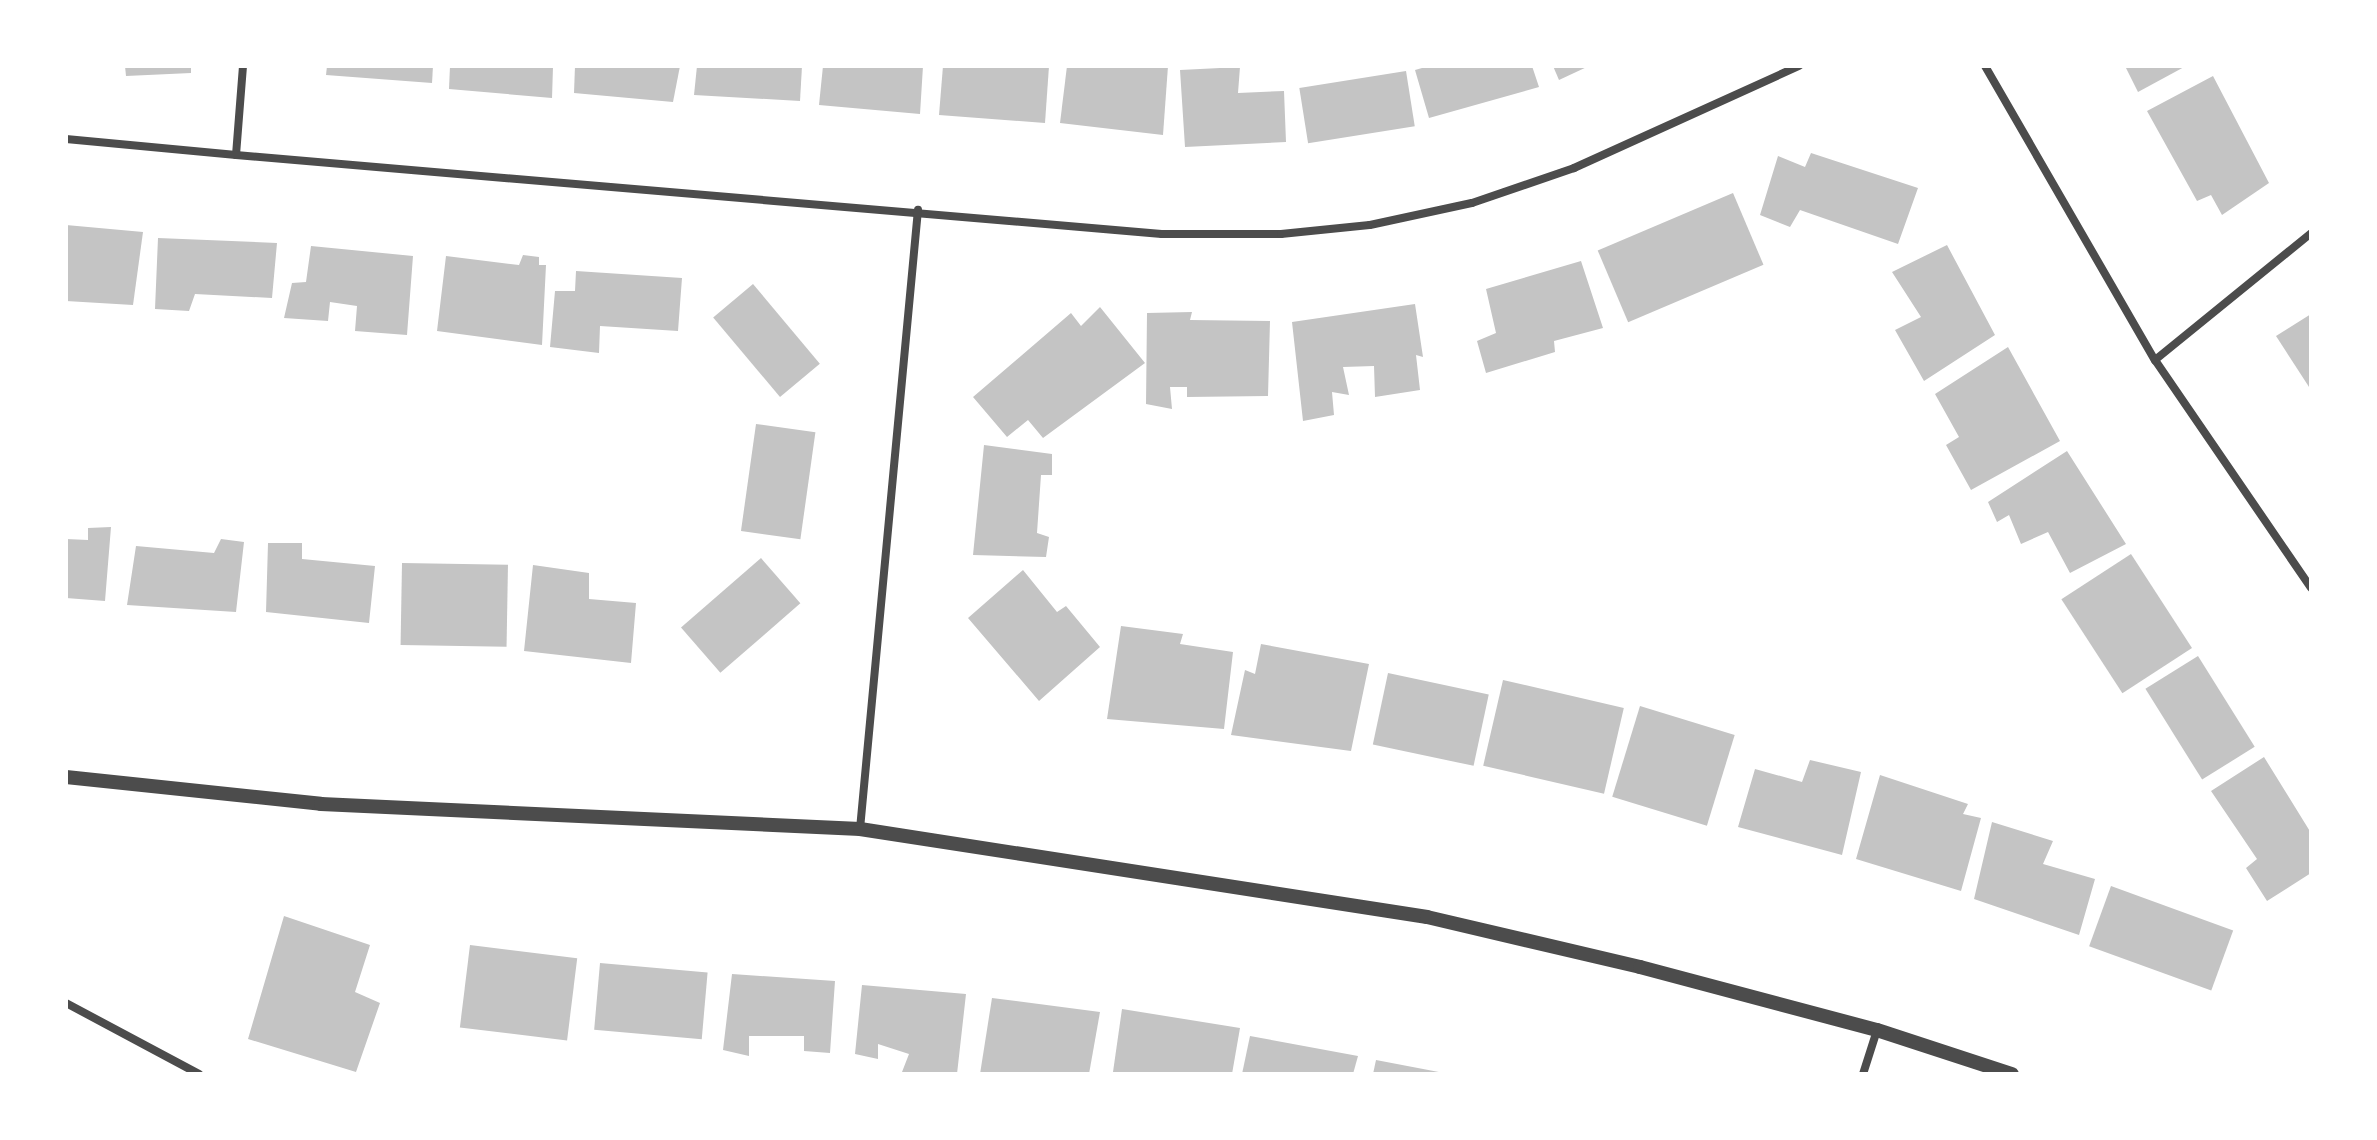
<!DOCTYPE html>
<html>
<head>
<meta charset="utf-8">
<style>
  body { margin:0 }
  #map { position:relative; width:2377px; height:1140px; overflow:hidden; background:#fff; font-family:"Roboto Condensed",sans-serif }
  div>[style] { position:absolute }
  .building>* { inset:0; background:#c4c4c4; transform-origin:0 0 }
  .minor>* { height:8px; margin:-4px; padding:0 4px; transform-origin:4px; border-radius:4px; background:#4c4c4c }
  .tertiary>* { height:14px; margin:-7px; padding:0 7px; transform-origin:7px; border-radius:7px; background:#4c4c4c }
  span { translate:-50% -50%; white-space:nowrap; text-align:center; line-height:1.15; -webkit-text-stroke:6px #fff; paint-order:stroke }
  .frame { position:absolute; inset:0; border:68px solid #fff; pointer-events:none }
</style>
</head>
<body>
<div id="map">
  <div class="building">
    <div style="clip-path:polygon(125px 66px,191px 66px,191px 73px,126px 76px)"></div>
    <div style="clip-path:polygon(327px 66px,433px 66px,432px 83px,326px 75px)"></div>
    <div style="clip-path:polygon(450px 66px,553px 66px,552px 98px,449px 89px)"></div>
    <div style="clip-path:polygon(575px 66px,680px 66px,673px 102px,574px 93px)"></div>
    <div style="clip-path:polygon(697px 66px,802px 66px,800px 101px,694px 95px)"></div>
    <div style="clip-path:polygon(823px 66px,923px 66px,920px 114px,819px 105px)"></div>
    <div style="clip-path:polygon(943px 66px,1049px 66px,1045px 123px,939px 115px)"></div>
    <div style="clip-path:polygon(1067px 66px,1168px 66px,1163px 135px,1060px 123px)"></div>
    <div style="clip-path:polygon(1429px 66px,1532px 66px,1539px 87px,1429px 118px,1415px 70px)"></div>
    <div style="clip-path:polygon(1553px 66px,1589px 66px,1559px 80px)"></div>
    <div style="clip-path:polygon(2125px 66px,2186px 66px,2138px 92px)"></div>
    <div style="clip-path:polygon(1240px 67px,1238px 93px,1284px 91px,1286px 142px,1185px 147px,1180px 70px)"></div>
    <div style="left:1406px;top:71px;width:56px;height:108px;rotate:81deg"></div>
    <div style="clip-path:polygon(2213px 76px,2269px 183px,2222px 215px,2211px 195px,2197px 201px,2147px 111px)"></div>
    <div style="clip-path:polygon(1811px 153px,1918px 188px,1898px 244px,1800px 210px,1790px 227px,1760px 215px,1778px 156px,1805px 167px)"></div>
    <div style="left:1733px;top:193px;width:78px;height:147px;rotate:67deg"></div>
    <div style="clip-path:polygon(66px 225px,143px 232px,133px 305px,66px 301px)"></div>
    <div style="clip-path:polygon(158px 238px,277px 243px,272px 298px,195px 294px,189px 311px,155px 309px)"></div>
    <div style="clip-path:polygon(1947px 245px,1995px 335px,1924px 381px,1895px 330px,1921px 317px,1892px 272px)"></div>
    <div style="clip-path:polygon(311px 246px,413px 256px,407px 335px,355px 331px,357px 306px,330px 302px,328px 321px,284px 318px,292px 283px,306px 282px)"></div>
    <div style="clip-path:polygon(523px 255px,539px 257px,539px 265px,546px 265px,542px 345px,437px 331px,446px 256px,519px 265px)"></div>
    <div style="clip-path:polygon(1581px 261px,1603px 328px,1554px 341px,1555px 352px,1486px 373px,1477px 341px,1496px 333px,1486px 289px)"></div>
    <div style="clip-path:polygon(576px 271px,682px 278px,678px 331px,600px 326px,599px 353px,550px 347px,555px 291px,575px 291px)"></div>
    <div style="left:753px;top:284px;width:104px;height:52px;rotate:50deg"></div>
    <div style="clip-path:polygon(1415px 304px,1423px 357px,1416px 355px,1420px 390px,1375px 397px,1374px 366px,1343px 367px,1349px 395px,1332px 392px,1334px 415px,1303px 421px,1292px 322px)"></div>
    <div style="clip-path:polygon(1100px 307px,1145px 363px,1043px 438px,1028px 420px,1007px 437px,973px 397px,1071px 313px,1081px 326px)"></div>
    <div style="clip-path:polygon(1192px 312px,1190px 320px,1270px 321px,1268px 396px,1187px 397px,1187px 387px,1170px 387px,1172px 409px,1146px 404px,1147px 313px)"></div>
    <div style="clip-path:polygon(2311px 314px,2311px 390px,2276px 336px)"></div>
    <div style="clip-path:polygon(2008px 347px,2060px 441px,1971px 490px,1946px 445px,1959px 437px,1935px 394px)"></div>
    <div style="left:756px;top:424px;width:60px;height:108px;rotate:8deg"></div>
    <div style="clip-path:polygon(984px 445px,1052px 454px,1052px 475px,1041px 475px,1037px 533px,1049px 537px,1046px 557px,973px 555px)"></div>
    <div style="clip-path:polygon(2067px 451px,2126px 544px,2070px 573px,2048px 532px,2021px 544px,2009px 515px,1997px 522px,1988px 502px)"></div>
    <div style="clip-path:polygon(111px 527px,105px 601px,66px 598px,66px 539px,88px 540px,88px 528px)"></div>
    <div style="clip-path:polygon(221px 539px,244px 542px,236px 612px,127px 605px,136px 546px,214px 553px)"></div>
    <div style="clip-path:polygon(268px 543px,302px 543px,302px 559px,375px 566px,369px 623px,266px 612px)"></div>
    <div style="left:2131px;top:554px;width:112px;height:83px;rotate:57deg"></div>
    <div style="left:761px;top:558px;width:60px;height:106px;rotate:49deg"></div>
    <div style="left:402px;top:563px;width:106px;height:82px;rotate:1deg"></div>
    <div style="clip-path:polygon(533px 565px,589px 573px,589px 599px,636px 603px,631px 663px,524px 651px)"></div>
    <div style="clip-path:polygon(1023px 570px,1057px 612px,1066px 606px,1100px 647px,1039px 701px,968px 618px)"></div>
    <div style="clip-path:polygon(1121px 626px,1183px 634px,1180px 644px,1233px 652px,1224px 729px,1107px 719px)"></div>
    <div style="clip-path:polygon(1261px 644px,1369px 664px,1351px 751px,1231px 735px,1245px 670px,1255px 674px)"></div>
    <div style="left:2198px;top:656px;width:107px;height:62px;rotate:58deg"></div>
    <div style="left:1388px;top:673px;width:103px;height:73px;rotate:12deg"></div>
    <div style="left:1503px;top:680px;width:124px;height:88px;rotate:13deg"></div>
    <div style="left:1640px;top:706px;width:99px;height:95px;rotate:17deg"></div>
    <div style="clip-path:polygon(2264px 757px,2311px 833px,2311px 873px,2267px 901px,2246px 868px,2257px 859px,2211px 791px)"></div>
    <div style="clip-path:polygon(1810px 760px,1861px 772px,1842px 855px,1738px 827px,1755px 769px,1802px 782px)"></div>
    <div style="clip-path:polygon(1880px 775px,1968px 804px,1963px 814px,1981px 818px,1961px 891px,1856px 859px)"></div>
    <div style="clip-path:polygon(1992px 822px,2053px 841px,2043px 864px,2095px 879px,2079px 935px,1974px 899px)"></div>
    <div style="left:2111px;top:886px;width:130px;height:64px;rotate:20deg"></div>
    <div style="clip-path:polygon(284px 916px,370px 945px,355px 992px,380px 1003px,356px 1072px,248px 1039px)"></div>
    <div style="left:470px;top:945px;width:108px;height:83px;rotate:7deg"></div>
    <div style="left:600px;top:963px;width:108px;height:67px;rotate:5deg"></div>
    <div style="clip-path:polygon(732px 974px,835px 981px,830px 1053px,804px 1051px,804px 1036px,749px 1036px,749px 1056px,723px 1050px)"></div>
    <div style="clip-path:polygon(862px 985px,966px 994px,957px 1074px,902px 1072px,909px 1054px,878px 1044px,878px 1059px,855px 1054px)"></div>
    <div style="clip-path:polygon(992px 998px,1100px 1012px,1089px 1074px,980px 1074px)"></div>
    <div style="clip-path:polygon(1122px 1009px,1240px 1028px,1232px 1074px,1113px 1072px)"></div>
    <div style="clip-path:polygon(1250px 1036px,1358px 1056px,1353px 1074px,1242px 1074px)"></div>
    <div style="clip-path:polygon(1376px 1060px,1444px 1073px,1443px 1074px,1373px 1074px)"></div>
  </div>
  <div class="minor">
    <div style="left:243px;top:66px;width:89px;rotate:94.5deg"></div>
    <div style="left:236px;top:155px;width:929px;rotate:4.88deg"></div>
    <div style="left:1162px;top:234px;width:119px"></div>
    <div style="left:1281px;top:234px;width:89px;rotate:-5.8deg"></div>
    <div style="left:1370px;top:225px;width:104px;rotate:-12.2deg"></div>
    <div style="left:1472px;top:203px;width:108px;rotate:-18.9deg"></div>
    <div style="left:1574px;top:168px;width:247px;rotate:-24.4deg"></div>
    <div style="left:1985px;top:66px;width:340px;rotate:60deg"></div>
    <div style="left:2155px;top:360px;width:276px;rotate:55.6deg"></div>
    <div style="left:66px;top:139px;width:171px;rotate:5.4deg"></div>
    <div style="left:2155px;top:360px;width:201px;rotate:-39.1deg"></div>
    <div style="left:860px;top:829px;width:622px;rotate:-84.65deg"></div>
    <div style="left:66px;top:1003px;width:151px;rotate:28.1deg"></div>
    <div style="left:1863px;top:1074px;width:46px;rotate:-72.3deg"></div>
  </div>
  <div class="tertiary">
    <div style="left:66px;top:777px;width:256px;rotate:6deg"></div>
    <div style="left:321px;top:804px;width:540px;rotate:2.66deg"></div>
    <div style="left:860px;top:829px;width:574px;rotate:8.82deg"></div>
    <div style="left:1427px;top:917px;width:219px;rotate:13.2deg"></div>
    <div style="left:1640px;top:967px;width:245px;rotate:14.9deg"></div>
    <div style="left:1877px;top:1030px;width:142px;rotate:18.1deg"></div>
  </div>
  <div class="frame"></div>
</div>
</body>
</html>
